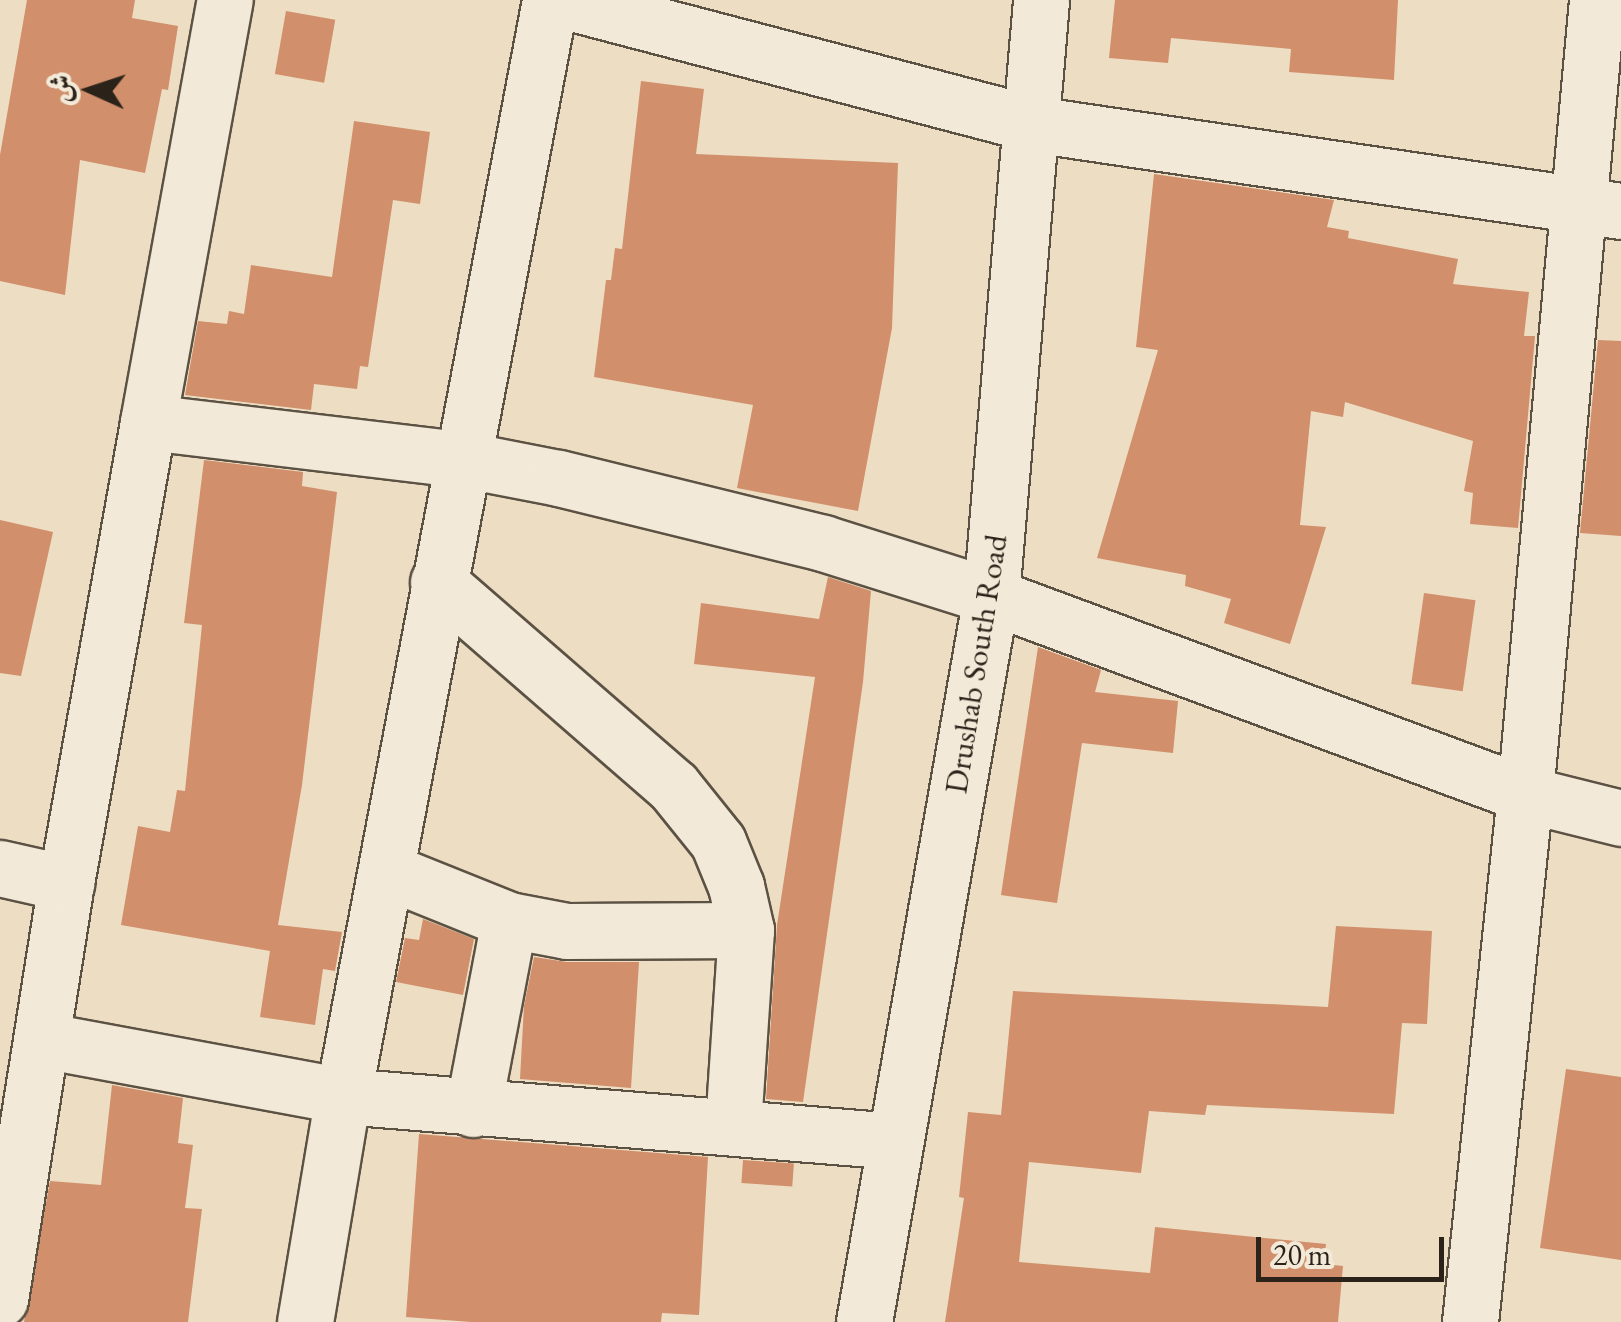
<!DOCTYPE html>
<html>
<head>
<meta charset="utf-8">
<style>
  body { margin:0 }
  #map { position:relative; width:1621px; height:1322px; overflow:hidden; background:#edddc3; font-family:"EB Garamond",Amiri,serif }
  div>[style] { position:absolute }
  .building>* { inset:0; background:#d18f6b; transform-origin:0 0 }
  .roads { filter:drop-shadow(2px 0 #5c5244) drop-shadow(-2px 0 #5c5244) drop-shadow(0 2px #5c5244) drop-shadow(0 -2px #5c5244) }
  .minor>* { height:55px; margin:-27.5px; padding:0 27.5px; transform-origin:27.5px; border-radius:27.5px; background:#f3e9d8 }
  .tertiary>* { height:55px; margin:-27.5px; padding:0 27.5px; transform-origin:27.5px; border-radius:27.5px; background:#f3e9d8 }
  span { translate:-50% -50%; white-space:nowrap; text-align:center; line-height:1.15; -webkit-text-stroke:8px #f3e9d8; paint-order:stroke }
  .street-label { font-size:32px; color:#2b2319 }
  .north { position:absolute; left:40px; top:40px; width:100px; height:100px; -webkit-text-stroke:8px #f3e9d8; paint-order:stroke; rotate:273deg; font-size:28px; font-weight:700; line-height:40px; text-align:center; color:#2b2319 }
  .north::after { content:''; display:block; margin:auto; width:35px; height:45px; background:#2b2319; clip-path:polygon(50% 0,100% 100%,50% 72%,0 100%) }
  .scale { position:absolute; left:1256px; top:1237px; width:188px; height:45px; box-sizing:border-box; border:5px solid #2b2319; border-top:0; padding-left:12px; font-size:30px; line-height:35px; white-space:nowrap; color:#2b2319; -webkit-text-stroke:8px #f3e9d8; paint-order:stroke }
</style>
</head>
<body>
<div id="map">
  <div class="building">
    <div style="clip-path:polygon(27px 0,135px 0,132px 18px,178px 26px,168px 90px,162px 89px,145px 173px,80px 160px,65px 295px,0 281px,0 155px)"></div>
    <div style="clip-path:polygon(1115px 0,1398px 0,1394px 80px,1289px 72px,1291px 49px,1171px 38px,1168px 63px,1109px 58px)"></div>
    <div style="left:286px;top:11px;width:50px;height:64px;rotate:10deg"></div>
    <div style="clip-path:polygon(641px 81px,704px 89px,696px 154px,898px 163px,892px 328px,858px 511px,737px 488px,753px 405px,594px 377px,606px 280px,611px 280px,615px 248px,622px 249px)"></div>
    <div style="clip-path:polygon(354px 121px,430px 132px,420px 204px,393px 200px,368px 367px,360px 366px,357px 389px,314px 384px,311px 410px,185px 395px,198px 321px,227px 324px,229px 311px,244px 314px,251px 265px,332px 277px)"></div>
    <div style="clip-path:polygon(1154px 174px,1334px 200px,1327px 227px,1349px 231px,1348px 238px,1458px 259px,1453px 284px,1529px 292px,1524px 336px,1535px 336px,1518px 528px,1470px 524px,1473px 493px,1464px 491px,1473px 441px,1345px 402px,1343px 417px,1311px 411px,1300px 525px,1326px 527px,1290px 644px,1224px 623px,1231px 599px,1185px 586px,1186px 575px,1097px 558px,1158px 350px,1136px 347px)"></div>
    <div style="clip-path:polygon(1598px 340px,1621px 341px,1621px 536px,1580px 533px)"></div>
    <div style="clip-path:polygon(204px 460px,303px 472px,302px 486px,337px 492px,302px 785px,278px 925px,342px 932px,335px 971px,323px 969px,315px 1025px,260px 1017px,270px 951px,121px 925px,138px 826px,170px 832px,177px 790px,185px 791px,202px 625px,184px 623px)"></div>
    <div style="clip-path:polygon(0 520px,53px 532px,21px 676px,0 673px)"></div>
    <div style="clip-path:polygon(828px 577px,871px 591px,863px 682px,803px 1102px,766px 1099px,777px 925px,815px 677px,694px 664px,701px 603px,819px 619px)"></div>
    <div style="left:1424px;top:593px;width:52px;height:92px;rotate:8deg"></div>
    <div style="clip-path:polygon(1038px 647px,1101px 670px,1095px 692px,1178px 701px,1173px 753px,1082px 743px,1057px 903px,1001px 895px)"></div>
    <div style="clip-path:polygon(423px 919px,474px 939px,463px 995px,396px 982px,405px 938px,419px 940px)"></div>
    <div style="clip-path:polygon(1336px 926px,1432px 931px,1427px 1024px,1402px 1023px,1394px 1114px,1207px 1105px,1205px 1115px,1149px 1111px,1141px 1173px,1029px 1162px,1019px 1262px,1150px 1273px,1155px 1227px,1326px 1244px,1324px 1264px,1343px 1266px,1338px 1322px,945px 1322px,964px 1198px,959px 1197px,968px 1112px,1001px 1115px,1013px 991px,1328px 1007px)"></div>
    <div style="clip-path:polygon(534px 957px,567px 962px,639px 962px,631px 1088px,520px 1079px,524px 1006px)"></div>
    <div style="clip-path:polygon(1566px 1069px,1621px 1077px,1621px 1260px,1540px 1248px)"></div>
    <div style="clip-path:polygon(112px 1085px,183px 1098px,178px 1143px,193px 1145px,185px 1208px,202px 1209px,188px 1322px,24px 1322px,50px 1181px,101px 1185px)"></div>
    <div style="clip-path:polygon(419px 1134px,708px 1157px,699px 1315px,662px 1313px,661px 1322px,471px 1322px,406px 1317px)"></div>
    <div style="left:743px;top:1160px;width:51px;height:23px;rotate:4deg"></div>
  </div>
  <div class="roads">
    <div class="minor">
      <div style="left:561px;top:0;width:488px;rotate:14.7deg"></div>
      <div style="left:1033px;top:124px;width:594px;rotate:8.42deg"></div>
      <div style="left:148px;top:422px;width:429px;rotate:-79.7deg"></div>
      <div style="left:438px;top:582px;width:311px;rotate:41deg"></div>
      <div style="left:673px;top:786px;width:72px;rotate:51.2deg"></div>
      <div style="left:718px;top:842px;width:48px;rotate:67.8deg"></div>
      <div style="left:736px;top:886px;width:45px;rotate:77.2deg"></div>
      <div style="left:746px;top:930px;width:198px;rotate:93.8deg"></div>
      <div style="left:0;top:868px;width:68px;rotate:12.8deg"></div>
      <div style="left:387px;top:871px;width:131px;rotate:21.9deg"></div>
      <div style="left:509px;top:920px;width:59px;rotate:10.7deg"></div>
      <div style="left:567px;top:931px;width:179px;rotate:-0.3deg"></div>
      <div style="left:42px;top:1040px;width:306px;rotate:10.5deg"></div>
      <div style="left:343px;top:1096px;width:554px;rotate:4.66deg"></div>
      <div style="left:473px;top:1109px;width:192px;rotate:-79.2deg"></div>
      <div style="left:0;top:1299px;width:421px;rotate:-81deg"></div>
      <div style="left:66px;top:883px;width:468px;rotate:-79.9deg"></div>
      <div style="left:148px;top:422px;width:320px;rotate:6.8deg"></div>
      <div style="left:466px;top:460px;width:95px;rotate:11deg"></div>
      <div style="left:559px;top:478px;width:272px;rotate:13.8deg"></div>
      <div style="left:823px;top:543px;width:176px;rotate:17.5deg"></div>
      <div style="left:991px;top:596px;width:570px;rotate:20.34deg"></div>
      <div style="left:1525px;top:794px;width:99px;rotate:14deg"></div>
      <div style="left:305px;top:1322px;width:229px;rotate:-80.5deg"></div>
      <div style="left:343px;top:1096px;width:1115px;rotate:-79.3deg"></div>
      <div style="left:1470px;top:1322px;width:531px;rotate:-84.05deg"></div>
      <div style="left:1525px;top:794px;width:797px;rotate:-84.82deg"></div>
    </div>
    <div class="tertiary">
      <div style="left:864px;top:1322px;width:737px;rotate:-80.08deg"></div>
      <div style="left:991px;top:596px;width:598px;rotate:-85.2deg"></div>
    </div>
  </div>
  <div class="street-label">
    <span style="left:976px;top:664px;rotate:-81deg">Drushab South Road</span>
  </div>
  <div class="north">ش</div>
  <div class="scale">20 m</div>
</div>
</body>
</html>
